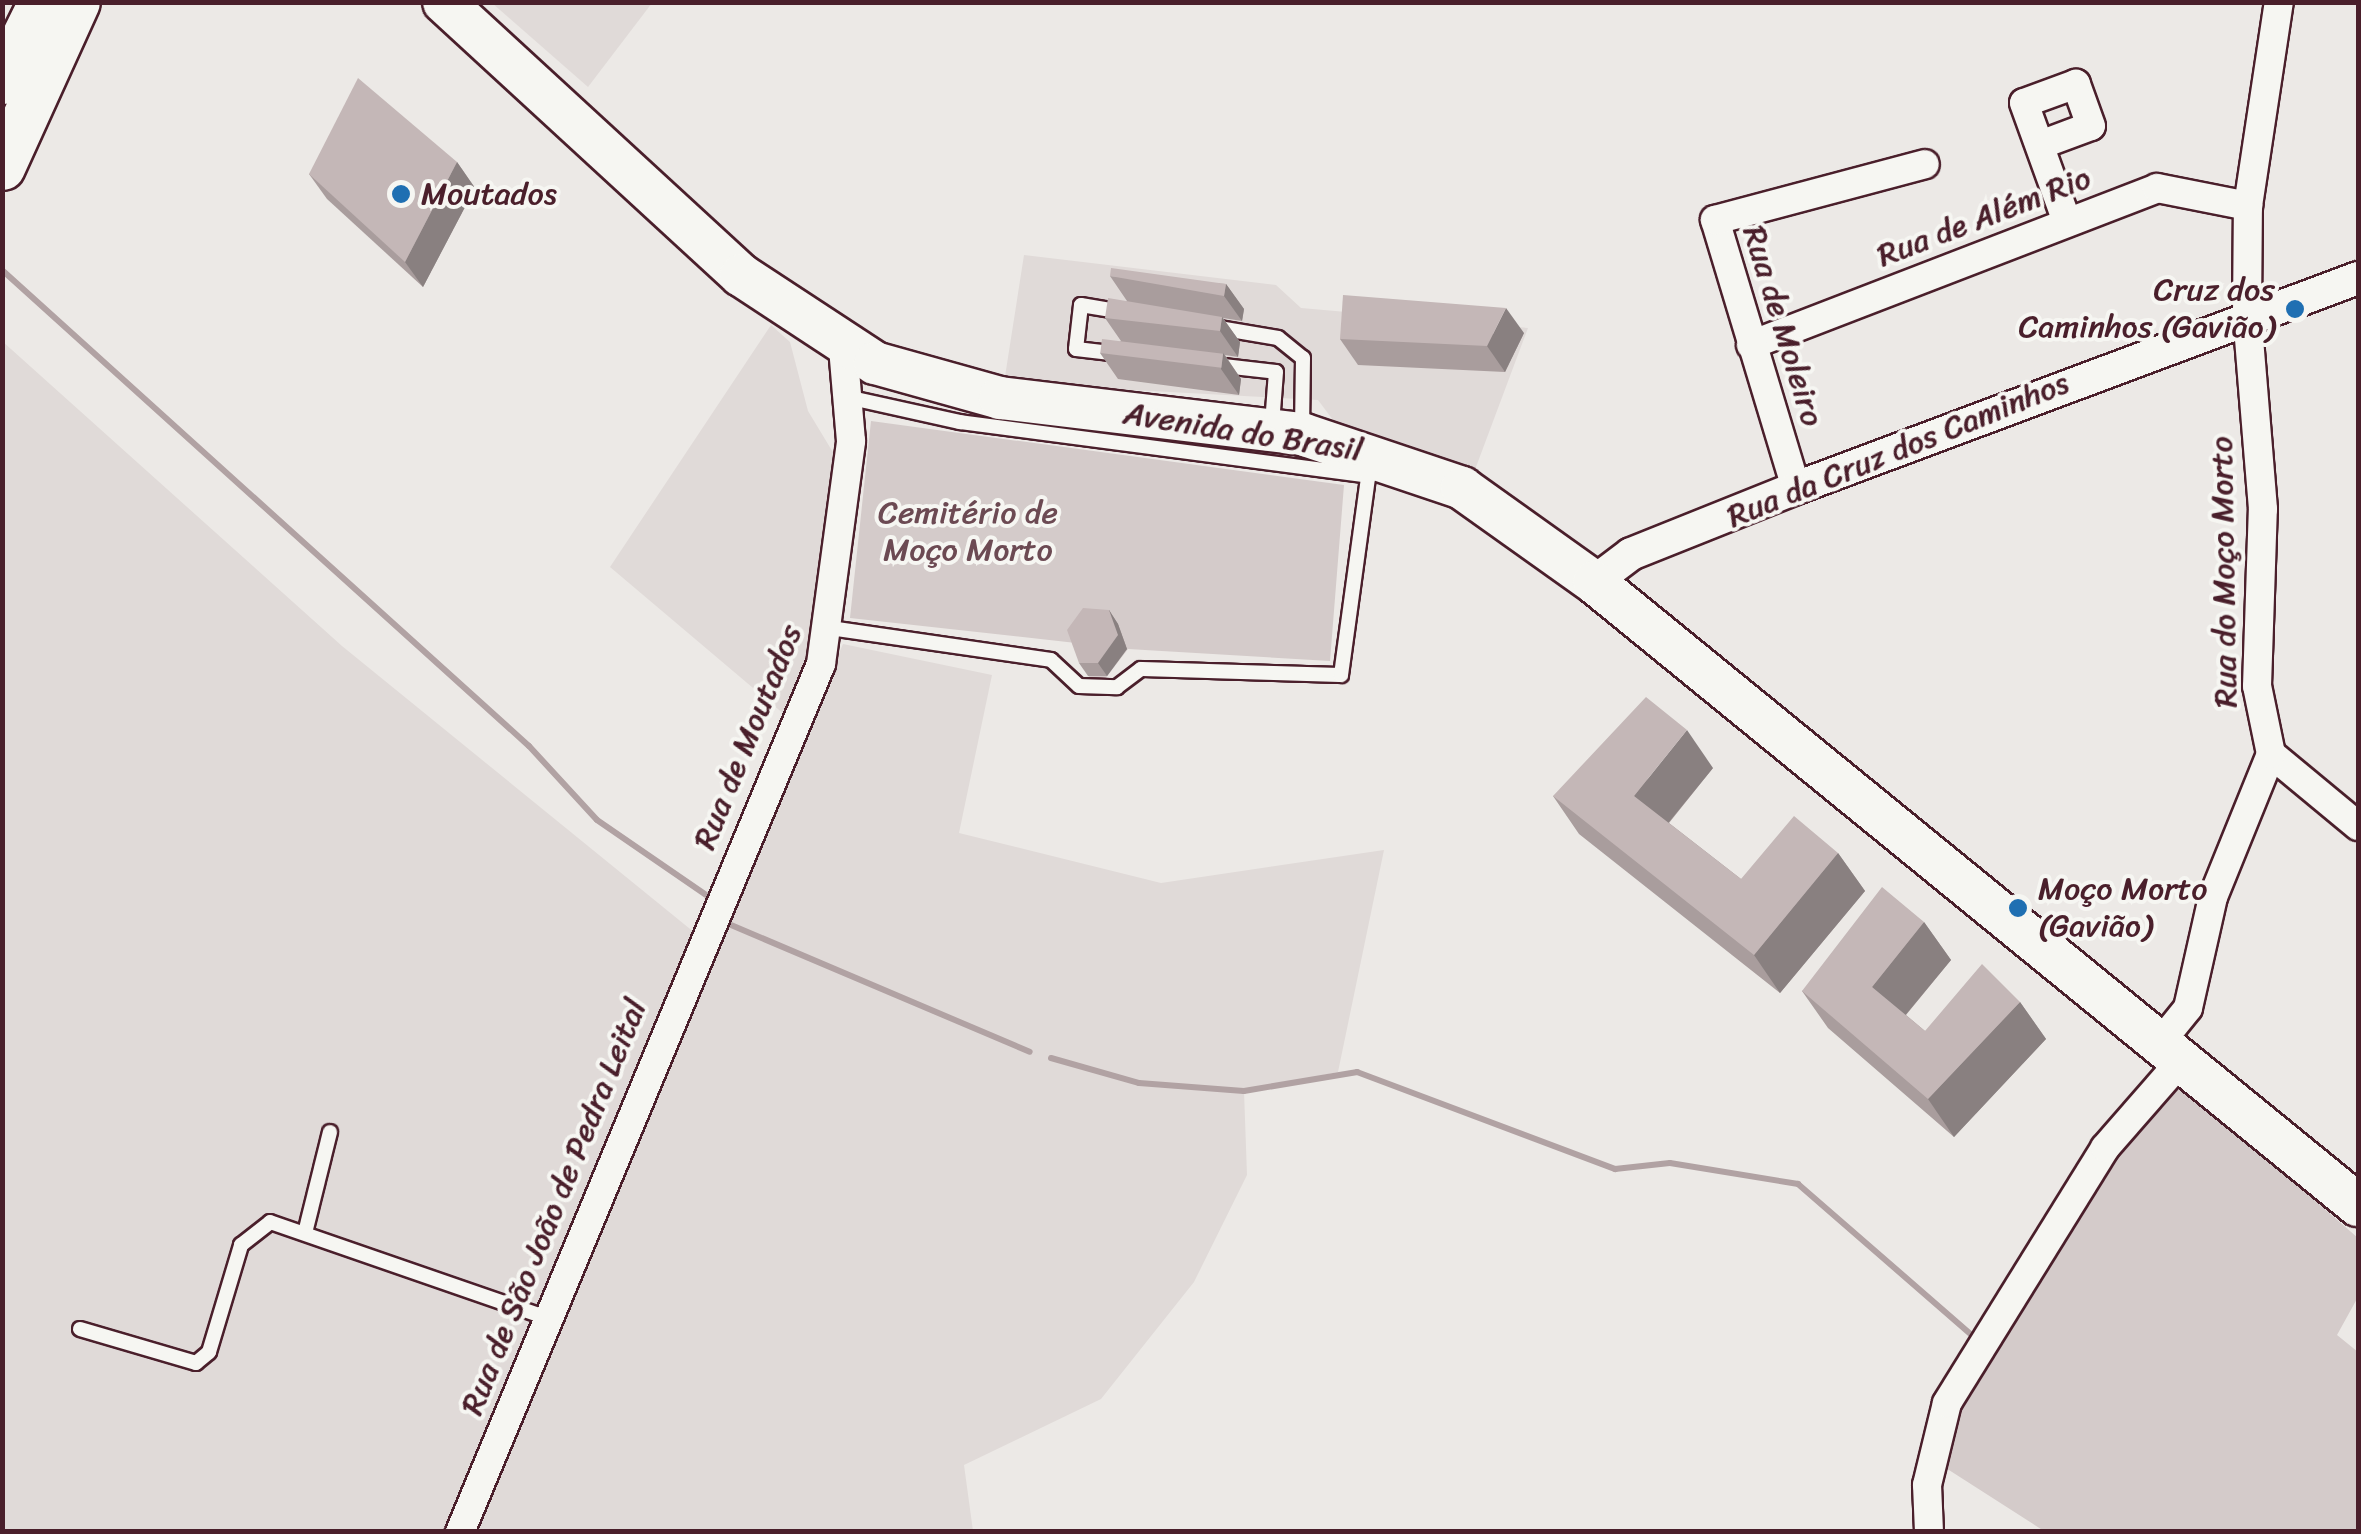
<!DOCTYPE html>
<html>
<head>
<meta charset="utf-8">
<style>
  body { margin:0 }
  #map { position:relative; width:2361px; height:1534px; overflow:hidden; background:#ece9e6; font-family:Sriracha,sans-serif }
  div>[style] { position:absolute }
  .built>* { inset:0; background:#e0dad8 }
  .green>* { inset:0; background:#d4cbca }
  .stream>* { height:6px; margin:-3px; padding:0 3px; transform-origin:3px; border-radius:3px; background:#b1a2a3 }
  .roads { filter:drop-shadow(2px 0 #4a1f2b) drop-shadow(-2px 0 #4a1f2b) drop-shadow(0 2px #4a1f2b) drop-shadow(0 -2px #4a1f2b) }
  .service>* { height:14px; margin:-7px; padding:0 7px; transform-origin:7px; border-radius:7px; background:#f6f6f2 }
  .minor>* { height:28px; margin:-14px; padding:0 14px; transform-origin:14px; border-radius:14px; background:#f6f6f2 }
  .tertiary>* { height:32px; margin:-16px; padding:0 16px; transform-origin:16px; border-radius:16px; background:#f6f6f2 }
  .primary>* { height:42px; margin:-21px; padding:0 21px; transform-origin:21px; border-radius:21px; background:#f6f6f2 }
  .trunk>* { height:45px; margin:-22.5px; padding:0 22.5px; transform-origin:22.5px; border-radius:22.5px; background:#f6f6f2 }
  .wall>* { inset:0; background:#a99d9d }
  .shaded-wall>* { inset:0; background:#898080 }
  .building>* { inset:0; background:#c4b7b7; transform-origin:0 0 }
  .dots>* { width:28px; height:28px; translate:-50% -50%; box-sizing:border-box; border:5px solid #f6f6f2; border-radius:50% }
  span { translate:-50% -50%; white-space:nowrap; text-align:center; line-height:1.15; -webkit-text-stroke:8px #f6f6f2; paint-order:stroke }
  .poi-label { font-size:32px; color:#4a1f2b }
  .left { translate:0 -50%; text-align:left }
  .right { translate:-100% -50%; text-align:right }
  .street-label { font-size:32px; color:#4a1f2b }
  .park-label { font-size:32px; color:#6c4a53 }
  .frame { position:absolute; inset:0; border:5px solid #4a1f2b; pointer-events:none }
</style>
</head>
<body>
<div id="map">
  <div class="built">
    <div style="clip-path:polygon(492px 3px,652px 3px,588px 87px)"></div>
    <div style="clip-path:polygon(1024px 255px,1276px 285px,1301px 308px,1528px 328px,1473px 475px,1333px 420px,1318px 400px,1004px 383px)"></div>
    <div style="clip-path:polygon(771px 325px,790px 342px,808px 411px,834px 454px,827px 570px,805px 675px,785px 715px,610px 567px)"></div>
    <div style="clip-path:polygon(2px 341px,342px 646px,711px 946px,843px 644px,992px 675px,959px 833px,1161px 883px,1384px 850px,1338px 1072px,1244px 1091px,1247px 1175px,1194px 1282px,1101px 1399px,964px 1465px,973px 1531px,3px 1531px)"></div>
  </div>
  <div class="green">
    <div style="clip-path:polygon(871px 421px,1344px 485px,1330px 661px,1128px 649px,1105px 679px,1089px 677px,1076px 643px,850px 618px)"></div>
    <div style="clip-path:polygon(2180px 1083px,2358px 1238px,2358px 1297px,2337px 1335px,2358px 1352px,2358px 1531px,2044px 1531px,1938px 1463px,1950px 1410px,2122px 1146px)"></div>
  </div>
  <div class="stream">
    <div style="left:2px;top:270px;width:710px;rotate:42.09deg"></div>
    <div style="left:529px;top:746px;width:100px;rotate:47.4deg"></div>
    <div style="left:597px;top:820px;width:132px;rotate:34.5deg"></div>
    <div style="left:724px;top:922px;width:332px;rotate:23deg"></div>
    <div style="left:1051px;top:1058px;width:91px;rotate:15.9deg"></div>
    <div style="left:1139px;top:1083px;width:105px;rotate:4.4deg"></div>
    <div style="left:1244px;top:1091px;width:115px;rotate:-9.5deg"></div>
    <div style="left:1357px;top:1072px;width:276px;rotate:20.6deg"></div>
    <div style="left:1615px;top:1169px;width:55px;rotate:-6.2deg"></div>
    <div style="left:1670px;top:1163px;width:130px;rotate:9.3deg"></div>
    <div style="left:1798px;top:1184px;width:235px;rotate:41deg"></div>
  </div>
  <div class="roads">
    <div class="service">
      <div style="left:1213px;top:327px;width:66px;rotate:9.6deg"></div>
      <div style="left:1278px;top:338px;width:32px;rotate:39deg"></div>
      <div style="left:1303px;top:358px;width:71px;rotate:90.8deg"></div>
      <div style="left:1119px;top:354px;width:43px;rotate:-173.4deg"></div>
      <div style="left:1076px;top:349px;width:44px;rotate:-83.5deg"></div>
      <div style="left:1081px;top:305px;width:43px;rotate:9.5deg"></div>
      <div style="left:1215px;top:365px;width:61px;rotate:6.5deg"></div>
      <div style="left:1276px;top:372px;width:52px;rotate:94.4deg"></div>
      <div style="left:847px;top:397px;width:116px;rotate:12.5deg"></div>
      <div style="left:960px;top:422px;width:413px;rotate:7.5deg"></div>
      <div style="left:830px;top:628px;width:223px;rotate:8.2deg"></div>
      <div style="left:1051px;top:660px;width:38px;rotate:43deg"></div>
      <div style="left:1079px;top:686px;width:38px;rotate:2deg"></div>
      <div style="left:1117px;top:687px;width:30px;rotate:-37deg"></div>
      <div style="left:1141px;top:669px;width:200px;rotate:1.7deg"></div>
      <div style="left:1341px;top:675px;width:214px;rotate:-82.2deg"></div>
      <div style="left:305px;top:1233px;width:104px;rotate:-76.1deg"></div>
      <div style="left:80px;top:1329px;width:121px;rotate:16.3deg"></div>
      <div style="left:196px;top:1363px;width:17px;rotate:-40deg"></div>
      <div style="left:209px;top:1352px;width:112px;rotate:-73.3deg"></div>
      <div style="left:241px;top:1245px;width:37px;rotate:-38deg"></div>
      <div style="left:270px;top:1222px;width:291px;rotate:19.1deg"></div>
    </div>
    <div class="minor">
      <div style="left:2040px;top:145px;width:54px;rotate:-20.4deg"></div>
      <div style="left:2091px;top:126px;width:45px;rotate:-109.7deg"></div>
      <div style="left:2076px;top:84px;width:55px;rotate:159.9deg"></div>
      <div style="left:2024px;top:103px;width:127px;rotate:70.1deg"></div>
      <div style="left:1751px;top:345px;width:435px;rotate:-21.1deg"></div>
      <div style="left:2157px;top:188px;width:93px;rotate:11.2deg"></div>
      <div style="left:1796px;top:488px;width:280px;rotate:-106.8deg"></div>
      <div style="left:1715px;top:220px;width:217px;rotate:-14.9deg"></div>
      <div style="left:2271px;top:754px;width:113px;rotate:39.6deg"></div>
      <div style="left:2159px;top:1044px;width:46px;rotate:-51.1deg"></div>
      <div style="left:2188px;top:1008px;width:114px;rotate:-77.3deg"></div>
      <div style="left:2213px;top:897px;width:154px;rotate:-67.9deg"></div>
      <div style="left:2271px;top:754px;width:69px;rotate:-101.6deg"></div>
      <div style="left:2257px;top:686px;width:177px;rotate:-88.1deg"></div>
      <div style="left:2263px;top:509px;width:197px;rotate:-94.7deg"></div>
      <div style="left:2247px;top:313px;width:107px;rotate:-89.5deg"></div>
      <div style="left:2248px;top:206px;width:206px;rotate:-81.4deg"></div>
      <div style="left:460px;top:1532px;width:940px;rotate:-67.42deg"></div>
      <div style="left:821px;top:664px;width:225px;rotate:-82.3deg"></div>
      <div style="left:851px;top:441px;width:93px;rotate:-94.9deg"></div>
      <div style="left:1929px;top:1532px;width:47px;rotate:-92.4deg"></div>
      <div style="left:1927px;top:1485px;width:84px;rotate:-76.3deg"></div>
      <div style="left:1947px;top:1403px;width:300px;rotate:-58.2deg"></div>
      <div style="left:2105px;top:1148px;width:116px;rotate:-48.9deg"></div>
    </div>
    <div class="tertiary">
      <div style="left:1594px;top:582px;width:46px;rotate:-37.1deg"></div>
      <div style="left:1631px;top:554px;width:178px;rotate:-21.8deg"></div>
      <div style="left:1796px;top:488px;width:600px;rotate:-20.49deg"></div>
    </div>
    <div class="primary">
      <div style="left:444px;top:2px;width:403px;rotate:42.6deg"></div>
      <div style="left:741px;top:275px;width:160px;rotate:33.3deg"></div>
      <div style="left:875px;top:363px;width:130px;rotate:15.6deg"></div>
      <div style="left:1000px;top:398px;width:304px;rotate:6.8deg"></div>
      <div style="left:1302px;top:434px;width:169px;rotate:18.6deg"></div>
      <div style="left:1462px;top:488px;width:162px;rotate:35.5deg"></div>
      <div style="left:1594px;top:582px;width:986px;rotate:39.2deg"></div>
    </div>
    <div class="trunk">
      <div style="left:2px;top:81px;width:88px;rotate:-63.7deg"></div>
      <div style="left:2px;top:167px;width:181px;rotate:-65.6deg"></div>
    </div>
  </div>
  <div class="wall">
    <div style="clip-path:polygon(457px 162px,475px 188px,423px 287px,327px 199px,309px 174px)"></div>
    <div style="clip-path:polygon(1110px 276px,1226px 284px,1244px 309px,1242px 321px,1223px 318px,1240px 342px,1238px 357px,1225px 355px,1241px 379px,1239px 395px,1118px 379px,1100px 353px,1121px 341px,1105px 318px,1127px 301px)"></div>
    <div style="clip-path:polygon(1524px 333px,1505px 372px,1358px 365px,1340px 339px)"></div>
    <div style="clip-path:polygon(1109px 610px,1118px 624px,1127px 649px,1107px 676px,1088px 676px,1079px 663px)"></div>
    <div style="clip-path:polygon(1713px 768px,1669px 823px,1741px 879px,1838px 853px,1865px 891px,1780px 993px,1579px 834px,1553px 796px)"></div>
    <div style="clip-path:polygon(1924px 922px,1951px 960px,1906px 1015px,1925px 1031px,2020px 1002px,2046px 1039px,1954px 1137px,1828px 1028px,1802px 991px)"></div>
  </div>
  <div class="shaded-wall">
    <div style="clip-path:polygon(457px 162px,475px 188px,423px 287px,405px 262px)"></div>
    <div style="clip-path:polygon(1226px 284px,1244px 309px,1242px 321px,1224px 296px)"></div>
    <div style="clip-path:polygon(1506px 308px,1524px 333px,1505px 372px,1487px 346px)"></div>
    <div style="clip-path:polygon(1222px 317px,1240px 342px,1238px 357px,1220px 331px)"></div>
    <div style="clip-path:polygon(1223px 353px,1241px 379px,1239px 395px,1221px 369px)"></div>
    <div style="clip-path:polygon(1109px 610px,1118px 624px,1127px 649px,1107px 676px,1098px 663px)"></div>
    <div style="clip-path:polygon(1687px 730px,1713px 768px,1660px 833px,1634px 796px)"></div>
    <div style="clip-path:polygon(1838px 853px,1865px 891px,1780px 993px,1754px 955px)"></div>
    <div style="clip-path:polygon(1924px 922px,1951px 960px,1898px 1024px,1872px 987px)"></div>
    <div style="clip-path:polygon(2020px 1002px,2046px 1039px,1954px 1137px,1928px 1099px)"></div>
  </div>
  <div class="building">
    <div style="clip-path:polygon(358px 78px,457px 162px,405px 262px,309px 174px)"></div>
    <div style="clip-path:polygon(1111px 268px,1226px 284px,1224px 296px,1110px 276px)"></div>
    <div style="clip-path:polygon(1343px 295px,1506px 308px,1487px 346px,1340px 339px)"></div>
    <div style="clip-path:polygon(1108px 298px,1222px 317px,1220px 331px,1105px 318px)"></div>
    <div style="left:1102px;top:339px;width:122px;height:14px;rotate:7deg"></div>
    <div style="clip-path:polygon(1083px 608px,1109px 610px,1118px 635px,1098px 663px,1079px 663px,1067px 630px)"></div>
    <div style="clip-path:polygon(1646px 697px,1687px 730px,1634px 796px,1741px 879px,1794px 816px,1838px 853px,1754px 955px,1553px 796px)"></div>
    <div style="clip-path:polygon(1882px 887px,1924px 922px,1872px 987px,1925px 1031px,1982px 964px,2020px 1002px,1928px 1099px,1802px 991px)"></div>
  </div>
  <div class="dots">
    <div style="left:401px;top:194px;background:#1f6fb2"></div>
    <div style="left:2295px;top:309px;background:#1f6fb2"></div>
    <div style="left:2018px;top:908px;background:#1f6fb2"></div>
  </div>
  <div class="poi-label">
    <span class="left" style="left:421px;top:194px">Moutados</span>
    <span class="right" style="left:2275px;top:309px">Cruz dos<br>Caminhos (Gavião)</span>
    <span class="left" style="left:2038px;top:908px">Moço Morto<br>(Gavião)</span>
  </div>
  <div class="street-label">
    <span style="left:1984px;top:217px;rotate:-21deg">Rua de Além Rio</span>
    <span style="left:1783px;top:326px;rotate:73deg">Rua de Moleiro</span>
    <span style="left:1243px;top:432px;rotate:9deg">Avenida do Brasil</span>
    <span style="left:1898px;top:450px;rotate:-22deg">Rua da Cruz dos Caminhos</span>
    <span style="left:2224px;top:572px;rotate:-91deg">Rua do Moço Morto</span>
    <span style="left:748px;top:737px;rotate:-68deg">Rua de Moutados</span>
    <span style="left:554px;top:1207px;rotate:-68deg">Rua de São João de Pedra Leital</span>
  </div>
  <div class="park-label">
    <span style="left:968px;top:532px">Cemitério de<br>Moço Morto</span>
  </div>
  <div class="frame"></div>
</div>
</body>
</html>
